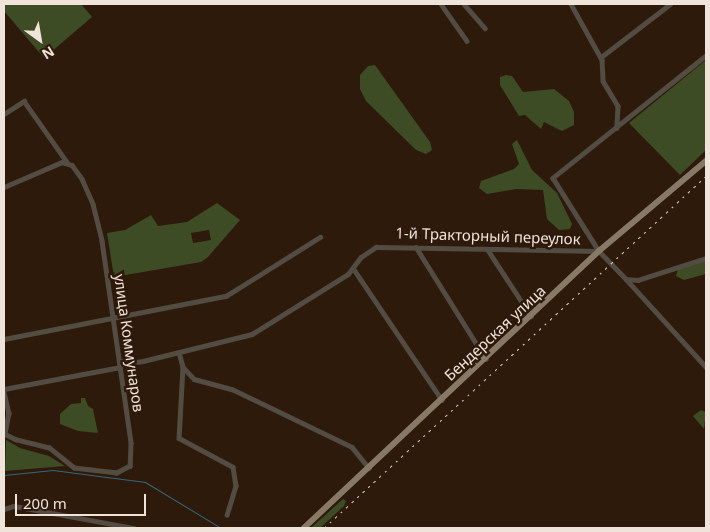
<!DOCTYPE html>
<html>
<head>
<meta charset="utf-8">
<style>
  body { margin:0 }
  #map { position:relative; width:710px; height:532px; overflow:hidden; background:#2d1a0b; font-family:"Noto Sans",sans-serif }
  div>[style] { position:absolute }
  .green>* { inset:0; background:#3d4c25 }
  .stream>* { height:1px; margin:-0.5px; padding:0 0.5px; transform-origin:0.5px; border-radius:0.5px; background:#33687e }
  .minor>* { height:4.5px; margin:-2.25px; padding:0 2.25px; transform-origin:2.25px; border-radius:2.25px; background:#534c43 }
  .major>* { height:5.5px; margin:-2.75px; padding:0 2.75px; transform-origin:2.75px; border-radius:2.75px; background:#877965 }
  .rail>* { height:1px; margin-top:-0.5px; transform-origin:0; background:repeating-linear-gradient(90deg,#dbcdc3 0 2.5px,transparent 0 7.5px) }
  span { translate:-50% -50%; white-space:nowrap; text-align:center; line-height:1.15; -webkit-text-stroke:5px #2d1a0b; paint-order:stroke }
  .street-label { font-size:15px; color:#f0e3d9 }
  .frame { position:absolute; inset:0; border:5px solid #f0e3d9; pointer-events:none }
  .north { position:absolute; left:15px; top:15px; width:50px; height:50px; -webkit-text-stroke:4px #2d1a0b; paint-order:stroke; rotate:148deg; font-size:14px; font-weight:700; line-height:20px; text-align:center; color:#f0e3d9 }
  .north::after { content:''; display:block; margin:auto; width:18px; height:22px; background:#f0e3d9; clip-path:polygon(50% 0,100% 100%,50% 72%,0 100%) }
  .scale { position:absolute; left:15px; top:494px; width:131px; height:22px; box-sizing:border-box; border:2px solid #f0e3d9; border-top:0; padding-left:6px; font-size:15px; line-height:18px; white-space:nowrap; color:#f0e3d9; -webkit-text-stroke:4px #2d1a0b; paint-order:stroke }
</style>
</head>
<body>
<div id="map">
  <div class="green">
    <div style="clip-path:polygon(4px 4px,81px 4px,92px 17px,44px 58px,4px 11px)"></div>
    <div style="clip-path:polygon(706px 60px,706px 150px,680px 175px,629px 123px)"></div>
    <div style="clip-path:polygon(375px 65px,430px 142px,432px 150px,426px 154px,416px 150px,366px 101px,360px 89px,360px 75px,368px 66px)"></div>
    <div style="clip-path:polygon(506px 75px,512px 76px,523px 92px,554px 89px,569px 101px,574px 112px,574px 125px,562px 131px,544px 122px,541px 129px,525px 115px,519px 116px,500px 85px,500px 77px)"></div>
    <div style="clip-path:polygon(517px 140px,532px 170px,557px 193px,572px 224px,570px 229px,559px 230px,547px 219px,543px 190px,516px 189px,487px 194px,479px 188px,481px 181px,514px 169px,519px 164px,512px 144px)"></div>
    <div style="clip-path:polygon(evenodd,217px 203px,240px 220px,208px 257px,201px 262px,114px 277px,107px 233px,125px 230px,151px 215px,158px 226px,187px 222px,217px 203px,209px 230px,211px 240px,193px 243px,191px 233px,209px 230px)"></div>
    <div style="clip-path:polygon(706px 260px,706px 274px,684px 280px,676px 276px,678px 269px)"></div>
    <div style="clip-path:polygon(81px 398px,85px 398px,88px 406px,93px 409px,98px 433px,78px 431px,60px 424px,60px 414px,71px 404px,81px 403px)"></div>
    <div style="clip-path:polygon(701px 410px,706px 412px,704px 429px,693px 416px)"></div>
    <div style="clip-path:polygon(6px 440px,20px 448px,49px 456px,65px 466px,5px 471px)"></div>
    <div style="clip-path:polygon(343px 499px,346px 501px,344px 506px,320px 528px,311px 528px)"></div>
  </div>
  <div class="stream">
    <div style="left:4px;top:475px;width:49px;rotate:-5.8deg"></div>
    <div style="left:53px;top:470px;width:93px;rotate:7.4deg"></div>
    <div style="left:145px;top:482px;width:89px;rotate:31.2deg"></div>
  </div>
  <div class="minor">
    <div style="left:441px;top:4px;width:45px;rotate:54.9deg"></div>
    <div style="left:464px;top:4px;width:32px;rotate:49deg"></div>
    <div style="left:571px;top:4px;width:64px;rotate:61deg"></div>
    <div style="left:602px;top:60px;width:21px;rotate:87deg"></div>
    <div style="left:603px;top:81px;width:29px;rotate:59deg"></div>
    <div style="left:618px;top:106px;width:22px;rotate:93deg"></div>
    <div style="left:706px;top:56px;width:196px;rotate:141.4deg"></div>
    <div style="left:553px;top:178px;width:86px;rotate:57.8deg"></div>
    <div style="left:599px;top:251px;width:39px;rotate:46deg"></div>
    <div style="left:626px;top:279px;width:12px;rotate:5deg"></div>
    <div style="left:638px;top:280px;width:71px;rotate:-17.9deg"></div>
    <div style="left:601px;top:57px;width:87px;rotate:-37.5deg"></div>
    <div style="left:4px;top:114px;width:24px;rotate:-33deg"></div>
    <div style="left:24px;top:101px;width:75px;rotate:54.8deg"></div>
    <div style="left:4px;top:187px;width:63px;rotate:-23.3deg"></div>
    <div style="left:62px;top:162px;width:10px;rotate:17deg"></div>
    <div style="left:72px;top:165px;width:17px;rotate:54deg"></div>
    <div style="left:82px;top:179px;width:27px;rotate:66deg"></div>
    <div style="left:93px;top:204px;width:38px;rotate:76deg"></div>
    <div style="left:102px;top:241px;width:204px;rotate:81.8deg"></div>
    <div style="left:131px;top:443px;width:23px;rotate:92deg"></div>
    <div style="left:130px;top:466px;width:15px;rotate:152deg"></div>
    <div style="left:117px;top:473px;width:43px;rotate:-173.4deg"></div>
    <div style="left:74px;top:468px;width:32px;rotate:-141deg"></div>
    <div style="left:49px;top:448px;width:34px;rotate:-166deg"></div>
    <div style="left:16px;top:440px;width:13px;rotate:-153deg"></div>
    <div style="left:416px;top:247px;width:132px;rotate:58deg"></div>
    <div style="left:488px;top:250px;width:79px;rotate:56.9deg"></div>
    <div style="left:353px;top:268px;width:159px;rotate:56deg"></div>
    <div style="left:626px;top:279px;width:119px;rotate:47.7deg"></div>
    <div style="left:4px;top:339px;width:226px;rotate:-11deg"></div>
    <div style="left:226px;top:296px;width:111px;rotate:-32.1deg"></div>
    <div style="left:179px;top:352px;width:16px;rotate:75deg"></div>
    <div style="left:183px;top:367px;width:16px;rotate:47deg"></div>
    <div style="left:194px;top:379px;width:39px;rotate:15deg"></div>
    <div style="left:232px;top:389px;width:133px;rotate:25.8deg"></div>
    <div style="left:352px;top:447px;width:27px;rotate:51deg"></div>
    <div style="left:121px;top:361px;width:8px;rotate:14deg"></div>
    <div style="left:129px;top:363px;width:14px;rotate:-8deg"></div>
    <div style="left:143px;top:361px;width:112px;rotate:-13.9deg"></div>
    <div style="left:252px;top:334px;width:113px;rotate:-32deg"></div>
    <div style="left:348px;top:274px;width:21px;rotate:-53deg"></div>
    <div style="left:361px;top:257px;width:18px;rotate:-34deg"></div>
    <div style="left:376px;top:247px;width:223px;rotate:1deg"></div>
    <div style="left:183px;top:367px;width:71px;rotate:93.2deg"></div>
    <div style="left:179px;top:438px;width:61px;rotate:28.2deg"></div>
    <div style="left:233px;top:467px;width:19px;rotate:81deg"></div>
    <div style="left:236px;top:486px;width:30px;rotate:107deg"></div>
    <div style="left:4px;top:389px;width:118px;rotate:-10.7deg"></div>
    <div style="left:4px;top:392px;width:22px;rotate:77deg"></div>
    <div style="left:9px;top:413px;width:21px;rotate:101deg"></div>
    <div style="left:4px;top:509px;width:10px;rotate:-17deg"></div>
    <div style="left:14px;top:506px;width:122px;rotate:10.4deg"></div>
  </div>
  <div class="major">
    <div style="left:304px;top:528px;width:405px;rotate:-43.2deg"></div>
    <div style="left:599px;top:251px;width:140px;rotate:-40.1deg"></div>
  </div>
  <div class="rail">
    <div style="left:324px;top:528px;width:519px;rotate:-42.66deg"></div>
  </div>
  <div class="street-label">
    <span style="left:488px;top:236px;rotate:2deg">1-й Тракторный переулок</span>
    <span style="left:495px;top:333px;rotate:-43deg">Бендерская улица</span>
    <span style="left:129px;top:343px;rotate:82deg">улица Коммунаров</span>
  </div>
  <div class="frame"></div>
  <div class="north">N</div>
  <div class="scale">200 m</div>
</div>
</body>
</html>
